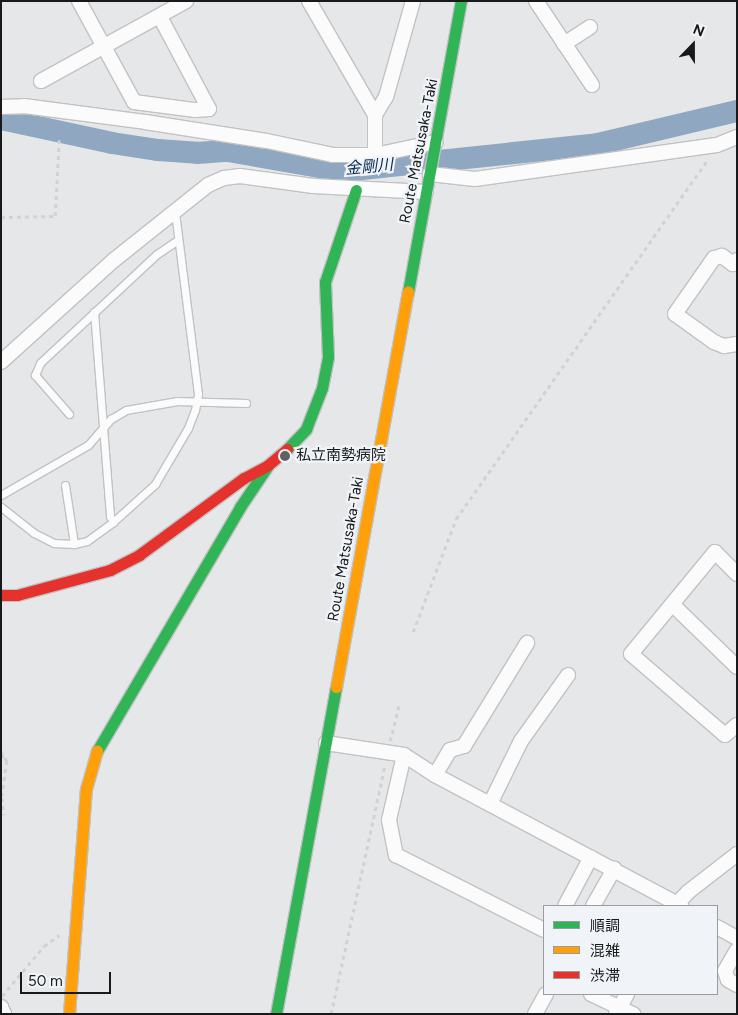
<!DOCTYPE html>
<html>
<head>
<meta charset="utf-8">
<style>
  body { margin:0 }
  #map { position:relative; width:738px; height:1015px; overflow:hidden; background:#e5e7e9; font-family:Figtree,"Noto Sans JP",sans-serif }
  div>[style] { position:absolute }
  .river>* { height:22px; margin:-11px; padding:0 11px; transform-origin:11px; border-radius:11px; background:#90a7c2 }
  .path>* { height:2.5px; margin-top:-1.25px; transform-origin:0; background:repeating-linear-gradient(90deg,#d1d2d2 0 4px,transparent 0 8px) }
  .roads { filter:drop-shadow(1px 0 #c1c2c4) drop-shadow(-1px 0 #c1c2c4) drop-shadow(0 1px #c1c2c4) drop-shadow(0 -1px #c1c2c4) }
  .lane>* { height:7px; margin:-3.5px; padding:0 3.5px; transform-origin:3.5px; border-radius:3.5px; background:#fbfbfc }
  .street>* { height:14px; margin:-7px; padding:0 7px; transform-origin:7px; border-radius:7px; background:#fbfbfc }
  .fast>* { height:11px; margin:-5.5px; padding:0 5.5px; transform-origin:5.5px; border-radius:5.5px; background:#30b455 }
  .slow>* { height:11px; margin:-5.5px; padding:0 5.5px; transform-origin:5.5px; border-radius:5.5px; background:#ff9f0a }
  .jam>* { height:11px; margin:-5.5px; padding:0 5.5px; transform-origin:5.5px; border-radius:5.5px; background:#e5322d }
  .dots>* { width:14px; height:14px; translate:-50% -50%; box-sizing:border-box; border:2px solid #f0f4f8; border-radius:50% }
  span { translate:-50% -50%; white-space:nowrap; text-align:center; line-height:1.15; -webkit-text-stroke:4.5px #f0f4f8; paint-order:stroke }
  .street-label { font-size:15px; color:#17191a }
  .poi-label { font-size:15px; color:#17191a }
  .left { translate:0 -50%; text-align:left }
  .water-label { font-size:16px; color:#082b51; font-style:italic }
  .frame { position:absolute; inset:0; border:2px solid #17191a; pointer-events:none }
  .legend { position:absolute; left:543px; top:905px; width:175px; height:90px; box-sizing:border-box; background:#f0f4f8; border:1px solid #999c9f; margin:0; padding:6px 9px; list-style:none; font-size:15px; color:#17191a }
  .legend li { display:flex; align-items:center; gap:10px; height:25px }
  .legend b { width:25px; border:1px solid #999c9f }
  .north { position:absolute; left:668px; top:20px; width:50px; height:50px; -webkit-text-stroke:4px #f0f4f8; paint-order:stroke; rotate:22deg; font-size:14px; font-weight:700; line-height:20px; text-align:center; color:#17191a }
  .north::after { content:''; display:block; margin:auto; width:18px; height:22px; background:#17191a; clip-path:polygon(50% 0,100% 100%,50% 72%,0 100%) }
  .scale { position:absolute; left:20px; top:972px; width:91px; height:22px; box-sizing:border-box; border:2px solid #17191a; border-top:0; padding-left:6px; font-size:15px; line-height:18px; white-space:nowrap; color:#17191a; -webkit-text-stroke:4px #f0f4f8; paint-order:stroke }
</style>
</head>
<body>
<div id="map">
  <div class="river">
    <div style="left:1px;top:119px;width:114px;rotate:12.2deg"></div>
    <div style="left:112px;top:143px;width:47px;rotate:8.7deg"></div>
    <div style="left:158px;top:150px;width:39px;rotate:4deg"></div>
    <div style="left:197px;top:153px;width:31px;rotate:-4deg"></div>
    <div style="left:228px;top:151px;width:117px;rotate:9.9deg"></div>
    <div style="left:343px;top:171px;width:256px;rotate:-6deg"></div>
    <div style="left:598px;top:144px;width:143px;rotate:-13.4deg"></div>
  </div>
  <div class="path">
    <div style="left:1px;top:217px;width:54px;rotate:-1.1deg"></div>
    <div style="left:55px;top:216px;width:76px;rotate:-87deg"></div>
    <div style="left:413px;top:632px;width:121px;rotate:-69.2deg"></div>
    <div style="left:456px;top:519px;width:438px;rotate:-55deg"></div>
    <div style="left:390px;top:741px;width:38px;rotate:-76deg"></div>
    <div style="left:1px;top:751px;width:12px;rotate:59deg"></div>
    <div style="left:7px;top:761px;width:37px;rotate:98deg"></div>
    <div style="left:2px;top:798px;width:17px;rotate:83deg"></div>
    <div style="left:1px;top:758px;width:5px;rotate:-53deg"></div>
    <div style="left:2px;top:996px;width:65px;rotate:-50deg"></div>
    <div style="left:44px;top:946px;width:19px;rotate:-36deg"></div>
    <div style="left:331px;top:1014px;width:256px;rotate:-77.8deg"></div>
  </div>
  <div class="roads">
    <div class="lane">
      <div style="left:94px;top:312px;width:205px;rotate:85.5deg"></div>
      <div style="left:110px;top:516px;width:7px;rotate:63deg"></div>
      <div style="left:69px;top:414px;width:52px;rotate:-131.1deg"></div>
      <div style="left:35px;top:375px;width:13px;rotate:-67deg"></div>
      <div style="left:40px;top:363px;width:160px;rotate:-43deg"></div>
      <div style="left:157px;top:254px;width:25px;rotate:-34deg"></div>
      <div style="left:65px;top:485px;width:60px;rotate:81.3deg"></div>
      <div style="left:1px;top:495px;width:100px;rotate:-29.9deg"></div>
      <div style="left:88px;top:445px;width:35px;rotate:-49deg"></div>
      <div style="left:111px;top:419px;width:17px;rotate:-31deg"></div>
      <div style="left:126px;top:410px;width:52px;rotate:-10deg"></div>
      <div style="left:177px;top:401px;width:69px;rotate:1.7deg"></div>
      <div style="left:1px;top:507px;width:42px;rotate:38.2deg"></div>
      <div style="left:34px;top:533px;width:22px;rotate:27deg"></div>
      <div style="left:54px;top:543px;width:20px;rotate:3deg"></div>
      <div style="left:74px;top:544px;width:13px;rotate:-13deg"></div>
      <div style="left:87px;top:541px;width:32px;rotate:-36deg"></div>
      <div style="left:113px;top:522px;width:57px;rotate:-42.1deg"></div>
      <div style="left:155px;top:484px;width:65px;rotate:-59.5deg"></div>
      <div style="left:188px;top:428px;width:19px;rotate:-69deg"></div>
      <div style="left:195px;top:410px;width:16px;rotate:-79deg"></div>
      <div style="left:198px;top:394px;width:184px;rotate:-97.2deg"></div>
    </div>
    <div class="street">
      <div style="left:79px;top:1px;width:115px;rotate:61.4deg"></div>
      <div style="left:134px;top:102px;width:62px;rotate:7.5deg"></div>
      <div style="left:195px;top:110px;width:14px;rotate:-4deg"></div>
      <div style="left:209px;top:109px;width:104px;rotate:-118deg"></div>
      <div style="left:309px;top:1px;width:132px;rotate:59.9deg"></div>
      <div style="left:536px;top:1px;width:101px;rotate:56.3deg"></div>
      <div style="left:564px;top:44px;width:31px;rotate:-33deg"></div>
      <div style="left:41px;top:81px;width:166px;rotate:-28.9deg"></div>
      <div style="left:1px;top:107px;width:23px;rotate:-2deg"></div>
      <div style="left:24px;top:106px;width:122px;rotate:7.5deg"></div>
      <div style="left:145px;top:122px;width:123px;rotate:8.9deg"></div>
      <div style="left:267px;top:141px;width:67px;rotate:12deg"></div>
      <div style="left:333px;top:155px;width:42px"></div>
      <div style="left:375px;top:155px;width:62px;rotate:-12deg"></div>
      <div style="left:375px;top:155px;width:40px;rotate:-90deg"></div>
      <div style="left:375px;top:115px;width:21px;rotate:-59deg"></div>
      <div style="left:386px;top:97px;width:100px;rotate:-74.3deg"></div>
      <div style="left:430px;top:174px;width:45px;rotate:6.3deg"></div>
      <div style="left:475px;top:179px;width:244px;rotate:-8deg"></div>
      <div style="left:717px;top:145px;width:22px;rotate:-22deg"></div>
      <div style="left:737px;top:260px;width:6px;rotate:135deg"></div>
      <div style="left:733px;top:264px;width:14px;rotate:-144deg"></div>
      <div style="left:722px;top:256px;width:8px;rotate:166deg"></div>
      <div style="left:714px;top:258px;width:68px;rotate:124.9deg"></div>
      <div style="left:675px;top:314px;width:48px;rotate:35.7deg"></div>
      <div style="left:714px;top:342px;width:11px;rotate:22deg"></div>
      <div style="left:724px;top:346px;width:13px;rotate:-9deg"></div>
      <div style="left:1px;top:362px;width:152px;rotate:-42.1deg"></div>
      <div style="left:114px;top:260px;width:120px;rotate:-38.6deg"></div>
      <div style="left:208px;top:185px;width:17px;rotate:-24deg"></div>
      <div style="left:224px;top:178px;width:16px;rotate:-7deg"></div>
      <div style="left:240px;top:176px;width:74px;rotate:7.8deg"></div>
      <div style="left:313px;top:186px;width:113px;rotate:3deg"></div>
      <div style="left:737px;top:574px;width:31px;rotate:-135deg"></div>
      <div style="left:715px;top:552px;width:132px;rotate:129.5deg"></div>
      <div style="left:631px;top:654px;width:124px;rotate:40.8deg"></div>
      <div style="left:725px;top:735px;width:16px;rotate:-40deg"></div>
      <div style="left:673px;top:605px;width:89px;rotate:44.1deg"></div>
      <div style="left:326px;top:743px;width:79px;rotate:8.7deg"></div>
      <div style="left:404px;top:755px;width:37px;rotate:33deg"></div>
      <div style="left:435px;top:775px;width:279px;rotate:28deg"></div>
      <div style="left:404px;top:755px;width:67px;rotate:103deg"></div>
      <div style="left:389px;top:820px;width:36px;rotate:79deg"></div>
      <div style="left:396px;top:855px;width:166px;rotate:26.9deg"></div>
      <div style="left:435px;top:775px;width:29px;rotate:-59deg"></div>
      <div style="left:450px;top:750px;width:15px;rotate:-16deg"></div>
      <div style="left:464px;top:746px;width:121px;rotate:-58.5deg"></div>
      <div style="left:490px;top:804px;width:70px;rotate:-63.8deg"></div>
      <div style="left:521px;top:741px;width:81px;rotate:-54.5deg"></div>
      <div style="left:565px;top:906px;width:55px;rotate:-62deg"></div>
      <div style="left:593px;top:906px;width:43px;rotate:-60.4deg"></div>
      <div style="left:675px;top:906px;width:19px;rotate:-47deg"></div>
      <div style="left:688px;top:892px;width:62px;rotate:-37.8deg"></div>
      <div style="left:717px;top:927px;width:23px;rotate:29deg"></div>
      <div style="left:737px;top:950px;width:24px;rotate:120deg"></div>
      <div style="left:725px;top:971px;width:9px;rotate:72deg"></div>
      <div style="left:728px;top:980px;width:10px;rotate:29deg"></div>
      <div style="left:591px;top:994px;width:47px;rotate:25.5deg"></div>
      <div style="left:1px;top:1007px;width:8px;rotate:67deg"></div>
      <div style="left:535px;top:1014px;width:23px;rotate:-61deg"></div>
      <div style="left:616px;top:1014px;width:23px;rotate:-61deg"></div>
    </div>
    <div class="fast">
      <div style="left:408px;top:292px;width:296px;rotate:-79.7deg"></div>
      <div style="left:287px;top:449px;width:28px;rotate:-46deg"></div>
      <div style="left:306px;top:429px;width:44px;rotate:-68.7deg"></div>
      <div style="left:322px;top:388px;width:32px;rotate:-79deg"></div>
      <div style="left:328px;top:357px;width:75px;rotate:-92.3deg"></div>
      <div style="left:325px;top:282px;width:97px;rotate:-71.4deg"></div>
      <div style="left:97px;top:751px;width:283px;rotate:-59.6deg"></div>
      <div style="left:240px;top:507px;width:48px;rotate:-56deg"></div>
      <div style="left:276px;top:1014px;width:332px;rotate:-79.6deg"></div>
    </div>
    <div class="slow">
      <div style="left:336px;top:687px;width:402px;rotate:-79.7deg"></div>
      <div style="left:69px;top:1014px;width:226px;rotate:-85.7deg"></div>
      <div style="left:86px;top:789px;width:40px;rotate:-74deg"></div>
    </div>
    <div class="jam">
      <div style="left:1px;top:595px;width:16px"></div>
      <div style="left:17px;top:595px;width:96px;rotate:-15deg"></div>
      <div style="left:110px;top:570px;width:33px;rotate:-27deg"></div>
      <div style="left:139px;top:555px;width:130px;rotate:-36.3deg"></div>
      <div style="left:244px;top:478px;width:27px;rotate:-28deg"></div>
      <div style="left:268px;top:465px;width:25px;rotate:-40deg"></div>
    </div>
  </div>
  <div class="dots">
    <div style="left:285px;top:456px;background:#5f6162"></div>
  </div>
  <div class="street-label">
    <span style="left:419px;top:151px;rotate:-79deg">Route Matsusaka-Taki</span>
    <span style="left:346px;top:549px;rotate:-80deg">Route Matsusaka-Taki</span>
  </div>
  <div class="poi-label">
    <span class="left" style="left:296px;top:456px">私立南勢病院</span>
  </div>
  <div class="water-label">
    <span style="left:369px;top:167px;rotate:-5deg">金剛川</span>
  </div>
  <div class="frame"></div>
  <ul class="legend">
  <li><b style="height:6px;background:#30b455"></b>順調</li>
  <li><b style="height:6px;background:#ff9f0a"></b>混雑</li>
  <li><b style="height:6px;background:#e5322d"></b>渋滞</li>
  </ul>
  <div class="north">N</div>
  <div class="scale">50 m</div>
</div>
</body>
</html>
